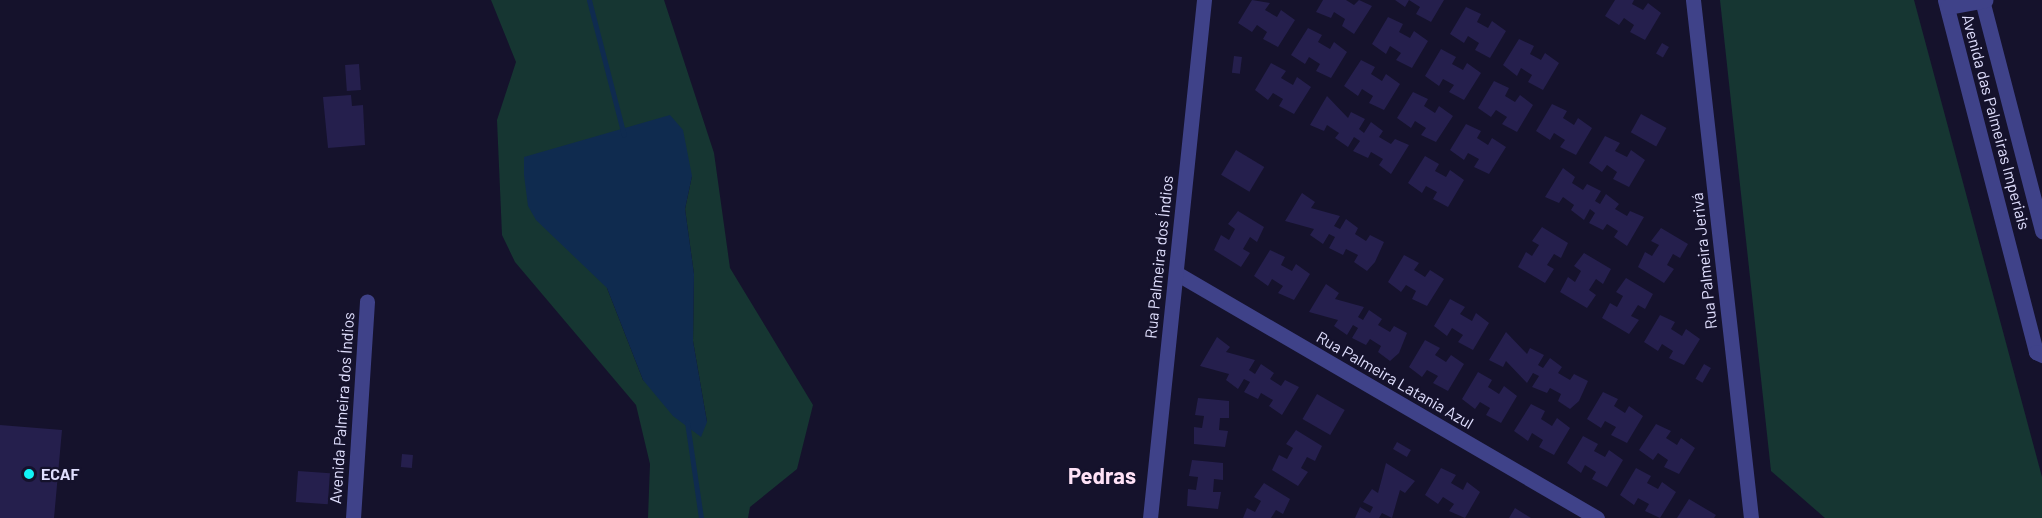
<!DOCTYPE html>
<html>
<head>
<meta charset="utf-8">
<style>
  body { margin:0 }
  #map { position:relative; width:2042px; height:518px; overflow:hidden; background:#15122c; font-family:Barlow,sans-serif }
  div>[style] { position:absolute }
  .green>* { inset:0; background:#163632 }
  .water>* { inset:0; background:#0f2b4f }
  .stream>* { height:5px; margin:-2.5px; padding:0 2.5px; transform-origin:2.5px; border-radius:2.5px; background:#0f2b4f }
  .building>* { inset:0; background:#251f4d; transform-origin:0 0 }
  .minor>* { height:15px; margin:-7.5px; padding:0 7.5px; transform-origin:7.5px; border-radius:7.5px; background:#3f4289 }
  .dots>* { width:16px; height:16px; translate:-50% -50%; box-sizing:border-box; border:3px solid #15122c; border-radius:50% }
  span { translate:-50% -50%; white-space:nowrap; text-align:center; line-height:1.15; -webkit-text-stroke:4.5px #15122c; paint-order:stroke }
  .street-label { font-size:16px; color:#e0dffe }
  .poi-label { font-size:16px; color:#e0dffe; font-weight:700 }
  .left { translate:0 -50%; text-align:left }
  .district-label { font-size:22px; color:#fee1f6; font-weight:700 }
</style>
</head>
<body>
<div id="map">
  <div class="green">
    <div style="clip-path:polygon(evenodd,491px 0,664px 0,714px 153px,730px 268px,813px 405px,797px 469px,750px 507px,748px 518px,648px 518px,650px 464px,636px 405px,515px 262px,502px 235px,497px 120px,516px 62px,491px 0,692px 176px,685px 209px,694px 274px,693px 341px,707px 422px,643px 380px,607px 288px,692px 176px)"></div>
    <div style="clip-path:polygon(1720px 0,1914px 0,2042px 477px,2042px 518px,1825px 518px,1771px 471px)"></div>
  </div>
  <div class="water">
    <div style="clip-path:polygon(670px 115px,683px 130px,692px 176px,685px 209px,694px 274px,693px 341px,707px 422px,701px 437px,673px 416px,643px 380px,607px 288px,536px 220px,528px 206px,524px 175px,524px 157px)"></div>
  </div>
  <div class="stream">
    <div style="left:589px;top:0;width:139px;rotate:75.5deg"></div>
    <div style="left:687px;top:422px;width:97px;rotate:81.7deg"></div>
  </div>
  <div class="building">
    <div style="clip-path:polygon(1252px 0,1270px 3px,1265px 10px,1277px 17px,1281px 10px,1295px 20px,1278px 47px,1263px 39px,1267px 32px,1257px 25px,1252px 32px,1238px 23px)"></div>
    <div style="clip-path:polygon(1323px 0,1346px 0,1354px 5px,1359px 0,1372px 6px,1354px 34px,1342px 26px,1345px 19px,1334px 12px,1331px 18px,1316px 12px)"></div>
    <div style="clip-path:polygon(1395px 0,1444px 0,1431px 22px,1416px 14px,1420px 7px,1409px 0,1405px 7px)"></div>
    <div style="clip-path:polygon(1615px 0,1634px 0,1632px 4px,1643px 10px,1648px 3px,1661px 13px,1645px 40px,1630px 32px,1634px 25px,1624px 18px,1619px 25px,1605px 16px)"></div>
    <div style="clip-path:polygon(1466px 7px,1481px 14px,1477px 22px,1488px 28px,1492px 21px,1506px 31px,1490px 58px,1475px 50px,1479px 43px,1468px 36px,1464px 43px,1450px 34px)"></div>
    <div style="clip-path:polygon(1388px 17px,1403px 24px,1399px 32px,1410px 38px,1414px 31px,1428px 41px,1412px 68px,1396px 60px,1401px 53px,1390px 46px,1386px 54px,1372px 44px)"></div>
    <div style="clip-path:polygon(1308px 28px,1322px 35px,1318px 42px,1330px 49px,1334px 42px,1347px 52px,1331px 78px,1316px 71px,1320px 64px,1309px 57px,1305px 64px,1291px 55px)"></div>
    <div style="clip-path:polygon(1519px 39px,1534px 46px,1530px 54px,1541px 60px,1545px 53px,1559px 63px,1543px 90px,1528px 82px,1532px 75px,1521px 68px,1517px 76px,1503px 65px)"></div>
    <div style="left:1662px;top:43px;width:8px;height:12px;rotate:30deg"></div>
    <div style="clip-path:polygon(1441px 49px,1456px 57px,1452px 64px,1463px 70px,1467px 63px,1481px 73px,1464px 100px,1449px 92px,1454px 85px,1443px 79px,1439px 86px,1425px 76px)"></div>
    <div style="left:1234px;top:56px;width:8px;height:17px;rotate:7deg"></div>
    <div style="clip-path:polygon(1361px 60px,1375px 67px,1371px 74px,1382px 81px,1386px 74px,1400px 84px,1384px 110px,1369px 103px,1373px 96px,1362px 89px,1358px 96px,1344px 86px)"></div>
    <div style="clip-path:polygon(1271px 63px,1286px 71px,1281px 78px,1293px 85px,1297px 77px,1311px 87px,1294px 114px,1279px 106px,1283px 99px,1273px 93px,1268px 100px,1255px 90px)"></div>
    <div style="left:359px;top:64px;width:26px;height:14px;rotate:86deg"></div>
    <div style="clip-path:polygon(1494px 81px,1509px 88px,1505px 96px,1515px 102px,1520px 95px,1533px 105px,1517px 132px,1502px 124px,1507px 117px,1496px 110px,1491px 117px,1478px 108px)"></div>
    <div style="clip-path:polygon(1413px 92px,1428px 99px,1424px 106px,1435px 113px,1439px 106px,1453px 116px,1436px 142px,1421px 135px,1426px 128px,1415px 121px,1411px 128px,1397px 118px)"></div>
    <div style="clip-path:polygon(351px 95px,352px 106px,363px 105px,365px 145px,328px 148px,323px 97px)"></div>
    <div style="clip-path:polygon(1327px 96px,1348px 118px,1351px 112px,1365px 119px,1359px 129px,1364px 133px,1371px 122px,1383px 131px,1379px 137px,1391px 144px,1395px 139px,1409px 145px,1391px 174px,1379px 165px,1383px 159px,1371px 152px,1368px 158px,1353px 151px,1360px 141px,1354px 137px,1348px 147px,1335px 138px,1339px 133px,1327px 125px,1324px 131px,1310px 125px)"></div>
    <div style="clip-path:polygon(1552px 104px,1567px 111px,1563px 118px,1574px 125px,1578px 118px,1592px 128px,1576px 155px,1560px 147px,1565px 140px,1554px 133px,1550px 140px,1536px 131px)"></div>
    <div style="left:1641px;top:114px;width:29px;height:21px;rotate:29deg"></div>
    <div style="clip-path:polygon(1466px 124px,1481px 131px,1477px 138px,1488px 145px,1492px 138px,1506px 147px,1489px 174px,1474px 167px,1479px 159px,1468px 153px,1464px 160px,1450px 150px)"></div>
    <div style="clip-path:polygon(1605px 136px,1620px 143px,1615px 151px,1627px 157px,1631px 150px,1645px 160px,1629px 187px,1613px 179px,1617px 172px,1607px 165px,1602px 172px,1589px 163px)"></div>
    <div style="left:1236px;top:150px;width:33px;height:29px;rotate:31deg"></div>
    <div style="clip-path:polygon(1425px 156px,1439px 164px,1435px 171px,1446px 177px,1450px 170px,1464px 180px,1448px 207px,1433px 199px,1437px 192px,1426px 186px,1422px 193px,1408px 183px)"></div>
    <div style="clip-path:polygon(1563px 168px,1575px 177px,1572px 183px,1583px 190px,1587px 184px,1601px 191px,1595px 201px,1600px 204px,1606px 194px,1619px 204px,1615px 209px,1627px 216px,1630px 211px,1644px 217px,1627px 246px,1614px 237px,1618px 231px,1607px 224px,1603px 230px,1589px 223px,1595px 213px,1590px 209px,1584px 220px,1571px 210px,1574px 205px,1563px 197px,1559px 203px,1545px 197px)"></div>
    <div style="clip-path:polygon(1302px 193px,1315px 202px,1311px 208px,1340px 216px,1334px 226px,1340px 229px,1346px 219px,1358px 228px,1355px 234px,1366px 241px,1370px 235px,1384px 242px,1375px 262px,1367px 271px,1354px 262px,1358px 255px,1346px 249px,1343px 255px,1329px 248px,1335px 237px,1329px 234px,1323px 244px,1310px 235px,1314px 229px,1285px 221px)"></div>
    <div style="clip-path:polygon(1238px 211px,1264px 227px,1257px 242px,1250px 237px,1243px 249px,1250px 253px,1241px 267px,1214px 250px,1221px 235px,1229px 240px,1235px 229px,1228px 224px)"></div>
    <div style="clip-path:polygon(1542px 227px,1568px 243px,1561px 258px,1554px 254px,1547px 265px,1554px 269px,1545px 283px,1518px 267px,1526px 252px,1532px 256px,1539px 245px,1532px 241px)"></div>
    <div style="clip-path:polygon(1661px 228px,1688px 244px,1680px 258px,1673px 254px,1667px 265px,1674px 269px,1664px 283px,1638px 267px,1645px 252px,1652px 256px,1659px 245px,1651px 241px)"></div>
    <div style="clip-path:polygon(1270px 250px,1285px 257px,1281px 265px,1292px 271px,1296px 264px,1310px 274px,1294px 300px,1278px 293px,1283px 286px,1272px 279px,1268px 286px,1254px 276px)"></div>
    <div style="clip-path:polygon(1584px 253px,1611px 269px,1603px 284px,1596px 279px,1589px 290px,1596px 295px,1587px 308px,1560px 292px,1568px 277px,1575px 282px,1581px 271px,1574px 266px)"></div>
    <div style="clip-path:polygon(1404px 255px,1419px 263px,1414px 270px,1425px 277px,1430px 270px,1444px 279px,1427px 306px,1412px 299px,1416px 291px,1406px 285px,1401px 292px,1388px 282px)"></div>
    <div style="clip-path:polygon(1626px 278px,1653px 294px,1645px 309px,1638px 305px,1631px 316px,1639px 320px,1629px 334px,1602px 318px,1610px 303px,1617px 307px,1623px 296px,1616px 292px)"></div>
    <div style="clip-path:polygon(1326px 284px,1339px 293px,1335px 299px,1364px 307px,1358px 317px,1363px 320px,1369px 310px,1382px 319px,1378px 325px,1390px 332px,1394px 326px,1407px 333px,1399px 353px,1390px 361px,1378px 352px,1381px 346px,1370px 339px,1366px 345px,1352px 338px,1358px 328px,1353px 325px,1347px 335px,1334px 326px,1338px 320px,1309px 312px)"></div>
    <div style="clip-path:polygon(1450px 299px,1465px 307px,1460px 314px,1472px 321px,1476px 313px,1489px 323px,1473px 350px,1458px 342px,1463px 335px,1452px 328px,1447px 336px,1434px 326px)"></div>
    <div style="clip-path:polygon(1660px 315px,1675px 322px,1671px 329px,1682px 336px,1686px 329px,1700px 339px,1684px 365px,1669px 358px,1673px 351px,1662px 344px,1658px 351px,1644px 342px)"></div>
    <div style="clip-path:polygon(1506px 332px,1527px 354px,1530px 348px,1544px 355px,1538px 365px,1543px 368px,1550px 358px,1562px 367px,1558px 373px,1570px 380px,1574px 374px,1588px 381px,1579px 401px,1570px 409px,1558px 401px,1561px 394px,1550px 388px,1547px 393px,1532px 387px,1539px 376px,1533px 373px,1527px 383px,1506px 361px,1503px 367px,1489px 360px)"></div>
    <div style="clip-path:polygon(1217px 337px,1230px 347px,1226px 352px,1255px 360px,1249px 370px,1255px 374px,1261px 364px,1274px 373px,1270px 379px,1281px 386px,1285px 380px,1299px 387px,1282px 415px,1269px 406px,1273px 400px,1261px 393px,1258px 399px,1244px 392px,1250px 382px,1244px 379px,1238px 389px,1226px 380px,1229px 374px,1200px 366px)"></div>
    <div style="clip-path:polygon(1425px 340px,1440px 348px,1435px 355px,1446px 362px,1451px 355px,1464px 364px,1448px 391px,1433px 383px,1438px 376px,1427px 370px,1422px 377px,1409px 367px)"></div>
    <div style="left:1704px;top:364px;width:8px;height:17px;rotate:30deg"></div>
    <div style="clip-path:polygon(1478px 372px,1492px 380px,1488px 387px,1499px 394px,1504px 386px,1517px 396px,1501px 423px,1486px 415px,1490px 408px,1480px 402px,1475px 409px,1462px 399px)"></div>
    <div style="clip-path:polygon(1603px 392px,1618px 399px,1614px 406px,1625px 413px,1629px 406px,1643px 416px,1627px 443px,1611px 435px,1616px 427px,1605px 421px,1601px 428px,1587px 419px)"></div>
    <div style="left:1317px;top:394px;width:32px;height:29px;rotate:30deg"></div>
    <div style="clip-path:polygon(1198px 398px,1229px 401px,1229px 418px,1220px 418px,1219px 430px,1228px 431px,1225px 447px,1194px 444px,1194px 427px,1202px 428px,1204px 416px,1195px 415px)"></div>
    <div style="clip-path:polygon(1531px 404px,1545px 411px,1541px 419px,1552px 426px,1557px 418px,1570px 428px,1554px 455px,1539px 447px,1543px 440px,1532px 433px,1528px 441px,1514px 431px)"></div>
    <div style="clip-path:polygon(1656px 424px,1671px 431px,1666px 438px,1677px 445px,1681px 438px,1695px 448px,1679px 474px,1664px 467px,1668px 460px,1658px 453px,1653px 460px,1639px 450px)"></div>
    <div style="clip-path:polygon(0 425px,62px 430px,54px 518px,0 518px)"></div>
    <div style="clip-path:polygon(1296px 430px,1322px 446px,1315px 461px,1307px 457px,1301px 468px,1308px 472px,1298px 486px,1272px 470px,1279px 455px,1287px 459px,1293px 448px,1286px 444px)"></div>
    <div style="clip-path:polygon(1583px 436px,1598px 444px,1594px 451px,1605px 457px,1609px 450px,1623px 460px,1607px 487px,1592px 479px,1596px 472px,1585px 465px,1581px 473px,1567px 463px)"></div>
    <div style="left:1397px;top:442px;width:16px;height:8px;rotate:30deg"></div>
    <div style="left:402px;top:454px;width:11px;height:13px;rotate:5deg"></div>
    <div style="clip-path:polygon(1192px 460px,1223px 463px,1223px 480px,1214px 479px,1213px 492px,1221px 492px,1218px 509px,1187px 506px,1188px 489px,1196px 490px,1198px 477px,1189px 476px)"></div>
    <div style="clip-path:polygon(1386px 463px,1415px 481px,1405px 493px,1400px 490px,1392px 518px,1382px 513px,1379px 518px,1355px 518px,1360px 507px,1370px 513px,1373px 507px,1363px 502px,1372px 489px,1378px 493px)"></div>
    <div style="clip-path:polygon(1441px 468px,1456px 475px,1451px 483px,1463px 490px,1467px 482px,1480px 492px,1465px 518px,1449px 511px,1454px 504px,1443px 497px,1438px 504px,1425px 495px)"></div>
    <div style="clip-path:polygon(1636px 468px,1651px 476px,1647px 483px,1658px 489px,1662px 482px,1676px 492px,1660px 518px,1645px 511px,1649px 504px,1638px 498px,1634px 505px,1620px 495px)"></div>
    <div style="left:298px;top:471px;width:32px;height:31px;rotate:4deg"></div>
    <div style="clip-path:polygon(1264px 483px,1290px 499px,1283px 514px,1276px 510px,1271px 518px,1243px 518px,1247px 508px,1255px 512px,1261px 501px,1254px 497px)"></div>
    <div style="clip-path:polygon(1689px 499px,1716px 515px,1714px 518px,1677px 518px)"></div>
    <div style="clip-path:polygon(1515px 508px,1531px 518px,1509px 518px)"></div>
  </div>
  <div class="minor">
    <div style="left:1693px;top:0;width:521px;rotate:83.61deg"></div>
    <div style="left:1945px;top:0;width:364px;rotate:75.5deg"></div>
    <div style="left:2036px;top:352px;width:7px;rotate:27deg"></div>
    <div style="left:1982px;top:0;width:239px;rotate:75.4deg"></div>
    <div style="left:1947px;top:7px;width:39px;rotate:-10deg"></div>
    <div style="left:1176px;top:273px;width:487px;rotate:30.2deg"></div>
    <div style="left:353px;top:518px;width:217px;rotate:-86.3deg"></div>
    <div style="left:1150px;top:518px;width:521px;rotate:-84.05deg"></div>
  </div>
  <div class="dots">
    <div style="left:29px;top:474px;background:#11f3f8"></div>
  </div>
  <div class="street-label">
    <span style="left:1996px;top:122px;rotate:75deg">Avenida das Palmeiras Imperiais</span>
    <span style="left:1159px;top:257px;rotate:-84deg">Rua Palmeira dos Índios</span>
    <span style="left:1704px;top:261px;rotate:-96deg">Rua Palmeira Jerivá</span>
    <span style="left:1395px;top:380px;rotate:30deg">Rua Palmeira Latania Azul</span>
    <span style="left:342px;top:408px;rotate:-86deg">Avenida Palmeira dos Índios</span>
  </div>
  <div class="poi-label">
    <span class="left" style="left:41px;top:474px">ECAF</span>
  </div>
  <div class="district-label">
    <span style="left:1102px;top:476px">Pedras</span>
  </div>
</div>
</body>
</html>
